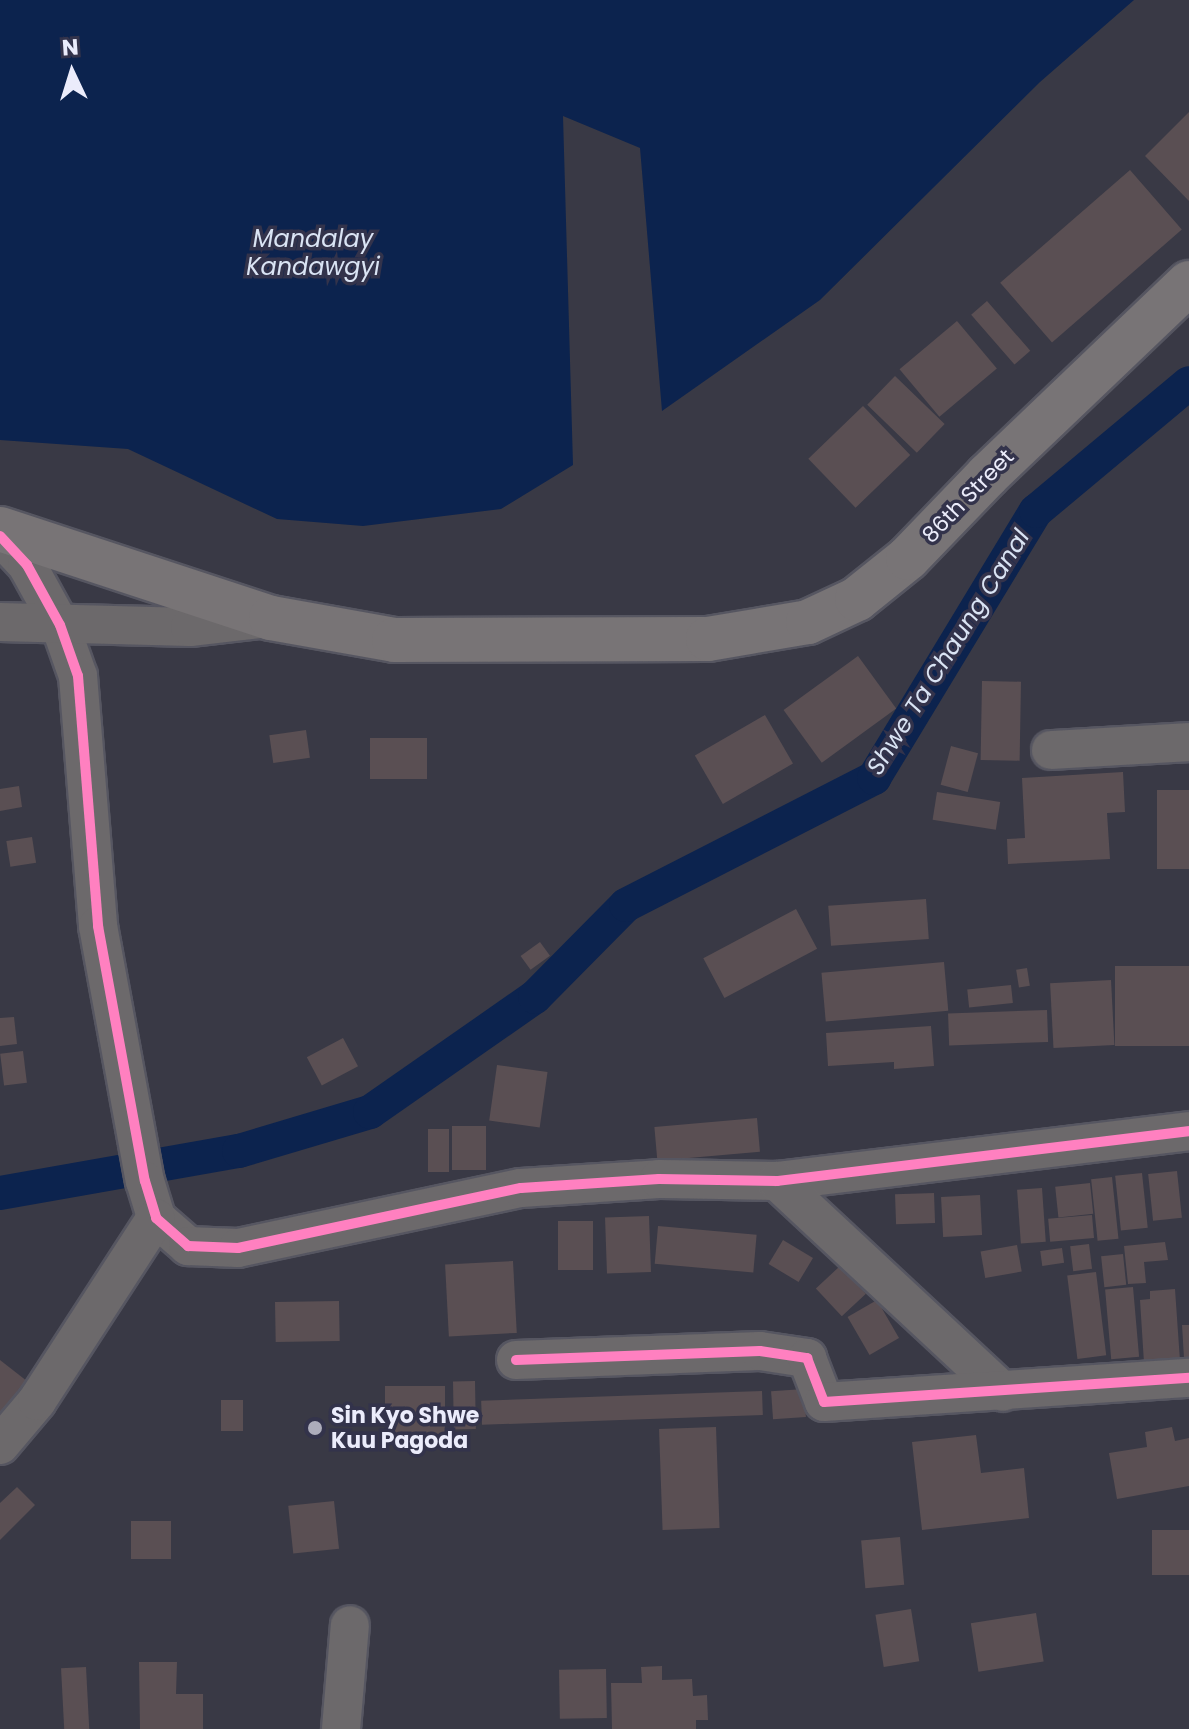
<!DOCTYPE html>
<html>
<head>
<meta charset="utf-8">
<style>
  body { margin:0 }
  #map { position:relative; width:1189px; height:1729px; overflow:hidden; background:#393945; font-family:Poppins,sans-serif }
  div>[style] { position:absolute }
  .water>* { inset:0; background:#0c234e }
  .canal>* { height:34px; margin:-17px; padding:0 17px; transform-origin:17px; border-radius:17px; background:#0c234e }
  .building>* { inset:0; background:#5a4f53; transform-origin:0 0 }
  .roads { filter:drop-shadow(2px 0 #565661) drop-shadow(-2px 0 #565661) drop-shadow(0 2px #565661) drop-shadow(0 -2px #565661) }
  .minor>* { height:38px; margin:-19px; padding:0 19px; transform-origin:19px; border-radius:19px; background:#6c696b }
  .secondary>* { height:44px; margin:-22px; padding:0 22px; transform-origin:22px; border-radius:22px; background:#787476 }
  .cycleway>* { height:10px; margin:-5px; padding:0 5px; transform-origin:5px; border-radius:5px; background:#ff80c0 }
  .dots>* { width:22px; height:22px; translate:-50% -50%; box-sizing:border-box; border:4px solid #33334b; border-radius:50% }
  span { translate:-50% -50%; white-space:nowrap; text-align:center; line-height:1.15; -webkit-text-stroke:7px #33334b; paint-order:stroke }
  .street-label { font-size:22px; color:#ebecfb }
  .poi-label { font-size:22px; color:#ebecfb; font-weight:700 }
  .left { translate:0 -50%; text-align:left }
  .water-label { font-size:24px; color:#dae4f4; font-style:italic }
  .north { position:absolute; left:32px; top:32px; width:80px; height:80px; -webkit-text-stroke:6px #33334b; paint-order:stroke; rotate:356deg; font-size:22px; font-weight:700; line-height:32px; text-align:center; color:#ebecfb }
  .north::after { content:''; display:block; margin:auto; width:28px; height:36px; background:#ebecfb; clip-path:polygon(50% 0,100% 100%,50% 72%,0 100%) }
</style>
</head>
<body>
<div id="map">
  <div class="water">
    <div style="clip-path:polygon(0 0,1134px 0,1040px 82px,820px 300px,662px 411px,640px 148px,563px 116px,573px 465px,501px 509px,363px 526px,277px 519px,128px 449px,0 440px)"></div>
  </div>
  <div class="canal">
    <div style="left:0;top:1193px;width:243px;rotate:-10deg"></div>
    <div style="left:239px;top:1151px;width:137px;rotate:-16.6deg"></div>
    <div style="left:370px;top:1112px;width:201px;rotate:-34.9deg"></div>
    <div style="left:535px;top:997px;width:129px;rotate:-45.3deg"></div>
    <div style="left:626px;top:905px;width:279px;rotate:-27.1deg"></div>
    <div style="left:874px;top:778px;width:312px;rotate:-58.8deg"></div>
    <div style="left:1036px;top:511px;width:199px;rotate:-39.9deg"></div>
  </div>
  <div class="building">
    <div style="clip-path:polygon(1189px 112px,1189px 201px,1145px 156px)"></div>
    <div style="left:1130px;top:170px;width:79px;height:172px;rotate:49deg"></div>
    <div style="left:987px;top:301px;width:66px;height:21px;rotate:49deg"></div>
    <div style="left:957px;top:321px;width:62px;height:75px;rotate:50deg"></div>
    <div style="left:895px;top:376px;width:69px;height:40px;rotate:44deg"></div>
    <div style="left:863px;top:406px;width:68px;height:76px;rotate:46deg"></div>
    <div style="left:858px;top:656px;width:65px;height:92px;rotate:54deg"></div>
    <div style="left:982px;top:681px;width:39px;height:79px;rotate:1deg"></div>
    <div style="left:765px;top:715px;width:56px;height:81px;rotate:60deg"></div>
    <div style="left:306px;top:730px;width:28px;height:37px;rotate:82deg"></div>
    <div style="left:370px;top:738px;width:57px;height:41px"></div>
    <div style="left:951px;top:746px;width:28px;height:40px;rotate:15deg"></div>
    <div style="clip-path:polygon(1123px 772px,1125px 812px,1107px 813px,1110px 859px,1008px 864px,1007px 839px,1025px 838px,1022px 778px)"></div>
    <div style="clip-path:polygon(19px 786px,22px 807px,0 811px,0 789px)"></div>
    <div style="left:1157px;top:790px;width:32px;height:79px"></div>
    <div style="left:937px;top:792px;width:64px;height:28px;rotate:9deg"></div>
    <div style="left:32px;top:837px;width:26px;height:26px;rotate:81deg"></div>
    <div style="left:926px;top:899px;width:40px;height:98px;rotate:86deg"></div>
    <div style="left:796px;top:909px;width:45px;height:105px;rotate:62deg"></div>
    <div style="left:540px;top:942px;width:17px;height:24px;rotate:54deg"></div>
    <div style="left:944px;top:962px;width:49px;height:123px;rotate:85deg"></div>
    <div style="left:1189px;top:966px;width:80px;height:74px;rotate:90deg"></div>
    <div style="left:1027px;top:968px;width:18px;height:11px;rotate:81deg"></div>
    <div style="left:1111px;top:980px;width:65px;height:61px;rotate:87deg"></div>
    <div style="left:1011px;top:985px;width:18px;height:44px;rotate:84deg"></div>
    <div style="left:1047px;top:1010px;width:32px;height:99px;rotate:88deg"></div>
    <div style="clip-path:polygon(14px 1017px,17px 1044px,0 1046px,0 1018px)"></div>
    <div style="clip-path:polygon(931px 1026px,934px 1066px,894px 1069px,894px 1062px,828px 1066px,826px 1033px)"></div>
    <div style="left:343px;top:1038px;width:32px;height:41px;rotate:62deg"></div>
    <div style="left:23px;top:1051px;width:32px;height:23px;rotate:83deg"></div>
    <div style="left:497px;top:1065px;width:51px;height:56px;rotate:8deg"></div>
    <div style="left:757px;top:1118px;width:34px;height:103px;rotate:85deg"></div>
    <div style="left:452px;top:1126px;width:34px;height:44px"></div>
    <div style="left:428px;top:1129px;width:21px;height:43px"></div>
    <div style="left:1177px;top:1171px;width:47px;height:29px;rotate:84deg"></div>
    <div style="left:1142px;top:1173px;width:55px;height:27px;rotate:84deg"></div>
    <div style="left:1112px;top:1177px;width:62px;height:21px;rotate:84deg"></div>
    <div style="left:1090px;top:1183px;width:31px;height:35px;rotate:84deg"></div>
    <div style="left:1042px;top:1188px;width:54px;height:25px;rotate:86deg"></div>
    <div style="left:934px;top:1193px;width:30px;height:39px;rotate:88deg"></div>
    <div style="left:980px;top:1195px;width:40px;height:39px;rotate:87deg"></div>
    <div style="left:1092px;top:1215px;width:23px;height:44px;rotate:85deg"></div>
    <div style="left:649px;top:1216px;width:56px;height:44px;rotate:88deg"></div>
    <div style="left:558px;top:1221px;width:35px;height:49px"></div>
    <div style="left:658px;top:1226px;width:99px;height:38px;rotate:5deg"></div>
    <div style="left:783px;top:1240px;width:35px;height:28px;rotate:31deg"></div>
    <div style="clip-path:polygon(1165px 1242px,1168px 1260px,1144px 1262px,1146px 1283px,1128px 1284px,1124px 1246px)"></div>
    <div style="left:1089px;top:1244px;width:25px;height:19px;rotate:83deg"></div>
    <div style="left:1017px;top:1245px;width:27px;height:37px;rotate:80deg"></div>
    <div style="left:1062px;top:1248px;width:15px;height:22px;rotate:82deg"></div>
    <div style="left:1123px;top:1254px;width:31px;height:22px;rotate:84deg"></div>
    <div style="left:513px;top:1261px;width:72px;height:68px;rotate:87deg"></div>
    <div style="left:840px;top:1266px;width:38px;height:33px;rotate:47deg"></div>
    <div style="left:1096px;top:1272px;width:84px;height:29px;rotate:83deg"></div>
    <div style="left:1133px;top:1287px;width:70px;height:28px;rotate:85deg"></div>
    <div style="clip-path:polygon(1175px 1289px,1180px 1361px,1144px 1363px,1140px 1300px,1150px 1299px,1150px 1291px)"></div>
    <div style="left:877px;top:1300px;width:44px;height:34px;rotate:60deg"></div>
    <div style="left:339px;top:1301px;width:40px;height:64px;rotate:89deg"></div>
    <div style="clip-path:polygon(1182px 1325px,1189px 1325px,1189px 1358px,1184px 1358px)"></div>
    <div style="clip-path:polygon(0 1360px,32px 1385px,0 1417px)"></div>
    <div style="left:475px;top:1381px;width:48px;height:22px;rotate:89deg"></div>
    <div style="left:385px;top:1386px;width:60px;height:55px"></div>
    <div style="left:804px;top:1389px;width:28px;height:33px;rotate:86deg"></div>
    <div style="left:762px;top:1391px;width:24px;height:281px;rotate:88deg"></div>
    <div style="left:221px;top:1400px;width:22px;height:31px"></div>
    <div style="left:716px;top:1427px;width:101px;height:57px;rotate:88deg"></div>
    <div style="clip-path:polygon(1172px 1427px,1175px 1441px,1189px 1438px,1189px 1486px,1117px 1499px,1109px 1453px,1147px 1447px,1145px 1432px)"></div>
    <div style="clip-path:polygon(976px 1435px,981px 1473px,1024px 1468px,1029px 1518px,922px 1530px,912px 1442px)"></div>
    <div style="clip-path:polygon(17px 1487px,35px 1505px,0 1540px,0 1503px)"></div>
    <div style="left:334px;top:1501px;width:48px;height:46px;rotate:84deg"></div>
    <div style="left:171px;top:1521px;width:38px;height:40px;rotate:90deg"></div>
    <div style="left:1189px;top:1530px;width:45px;height:37px;rotate:90deg"></div>
    <div style="left:900px;top:1537px;width:48px;height:39px;rotate:85deg"></div>
    <div style="left:911px;top:1609px;width:53px;height:36px;rotate:81deg"></div>
    <div style="left:1036px;top:1613px;width:49px;height:66px;rotate:81deg"></div>
    <div style="clip-path:polygon(139px 1662px,177px 1662px,176px 1694px,203px 1694px,203px 1729px,140px 1729px)"></div>
    <div style="clip-path:polygon(662px 1666px,662px 1680px,692px 1679px,693px 1696px,707px 1695px,708px 1720px,696px 1720px,696px 1729px,612px 1729px,611px 1683px,642px 1683px,641px 1667px)"></div>
    <div style="left:86px;top:1667px;width:62px;height:25px;rotate:87deg"></div>
    <div style="left:606px;top:1669px;width:49px;height:47px;rotate:89deg"></div>
  </div>
  <div class="roads">
    <div class="minor">
      <div style="left:0;top:536px;width:40px;rotate:47deg"></div>
      <div style="left:27px;top:565px;width:68px;rotate:61.2deg"></div>
      <div style="left:60px;top:625px;width:54px;rotate:70.6deg"></div>
      <div style="left:78px;top:676px;width:251px;rotate:85.4deg"></div>
      <div style="left:98px;top:926px;width:259px;rotate:79.6deg"></div>
      <div style="left:145px;top:1181px;width:39px;rotate:73deg"></div>
      <div style="left:156px;top:1218px;width:43px;rotate:41.2deg"></div>
      <div style="left:188px;top:1246px;width:50px;rotate:2.3deg"></div>
      <div style="left:238px;top:1248px;width:289px;rotate:-12deg"></div>
      <div style="left:521px;top:1188px;width:138px;rotate:-3.7deg"></div>
      <div style="left:659px;top:1179px;width:118px;rotate:1deg"></div>
      <div style="left:777px;top:1181px;width:415px;rotate:-6.9deg"></div>
      <div style="left:0;top:622px;width:190px;rotate:1.5deg"></div>
      <div style="left:190px;top:627px;width:80px;rotate:-6.5deg"></div>
      <div style="left:1051px;top:750px;width:138px;rotate:-3.3deg"></div>
      <div style="left:777px;top:1181px;width:309px;rotate:43deg"></div>
      <div style="left:516px;top:1360px;width:244px;rotate:-2.1deg"></div>
      <div style="left:760px;top:1351px;width:48px;rotate:8.5deg"></div>
      <div style="left:807px;top:1358px;width:47px;rotate:68.9deg"></div>
      <div style="left:824px;top:1402px;width:366px;rotate:-3.8deg"></div>
      <div style="left:0;top:1445px;width:57px;rotate:-49.9deg"></div>
      <div style="left:37px;top:1401px;width:218px;rotate:-57deg"></div>
      <div style="left:341px;top:1729px;width:104px;rotate:-85.1deg"></div>
    </div>
    <div class="secondary">
      <div style="left:0;top:529px;width:285px;rotate:18.2deg"></div>
      <div style="left:271px;top:618px;width:125px;rotate:10.1deg"></div>
      <div style="left:394px;top:640px;width:314px;rotate:-0.2deg"></div>
      <div style="left:708px;top:639px;width:101px;rotate:-9.6deg"></div>
      <div style="left:808px;top:622px;width:54px;rotate:-25.1deg"></div>
      <div style="left:857px;top:599px;width:65px;rotate:-38.8deg"></div>
      <div style="left:908px;top:558px;width:115px;rotate:-46.1deg"></div>
      <div style="left:988px;top:475px;width:278px;rotate:-43.7deg"></div>
    </div>
  </div>
  <div class="cycleway">
    <div style="left:0;top:536px;width:40px;rotate:47deg"></div>
    <div style="left:27px;top:565px;width:68px;rotate:61.2deg"></div>
    <div style="left:60px;top:625px;width:54px;rotate:70.6deg"></div>
    <div style="left:78px;top:676px;width:251px;rotate:85.4deg"></div>
    <div style="left:98px;top:926px;width:259px;rotate:79.6deg"></div>
    <div style="left:145px;top:1181px;width:39px;rotate:73deg"></div>
    <div style="left:156px;top:1218px;width:43px;rotate:41.2deg"></div>
    <div style="left:188px;top:1246px;width:50px;rotate:2.3deg"></div>
    <div style="left:238px;top:1248px;width:289px;rotate:-12deg"></div>
    <div style="left:521px;top:1188px;width:138px;rotate:-3.7deg"></div>
    <div style="left:659px;top:1179px;width:118px;rotate:1deg"></div>
    <div style="left:777px;top:1181px;width:415px;rotate:-6.9deg"></div>
    <div style="left:516px;top:1360px;width:244px;rotate:-2.1deg"></div>
    <div style="left:760px;top:1351px;width:48px;rotate:8.5deg"></div>
    <div style="left:807px;top:1358px;width:47px;rotate:68.9deg"></div>
    <div style="left:824px;top:1402px;width:366px;rotate:-3.8deg"></div>
  </div>
  <div class="dots">
    <div style="left:315px;top:1428px;background:#adadbb"></div>
  </div>
  <div class="street-label">
    <span style="left:968px;top:496px;rotate:-46deg">86th Street</span>
  </div>
  <div class="poi-label">
    <span class="left" style="left:331px;top:1428px">Sin Kyo Shwe<br>Kuu Pagoda</span>
  </div>
  <div class="water-label">
    <span style="left:313px;top:253px">Mandalay<br>Kandawgyi</span>
    <span style="left:948px;top:652px;rotate:-58deg">Shwe Ta Chaung Canal</span>
  </div>
  <div class="north">N</div>
</div>
</body>
</html>
